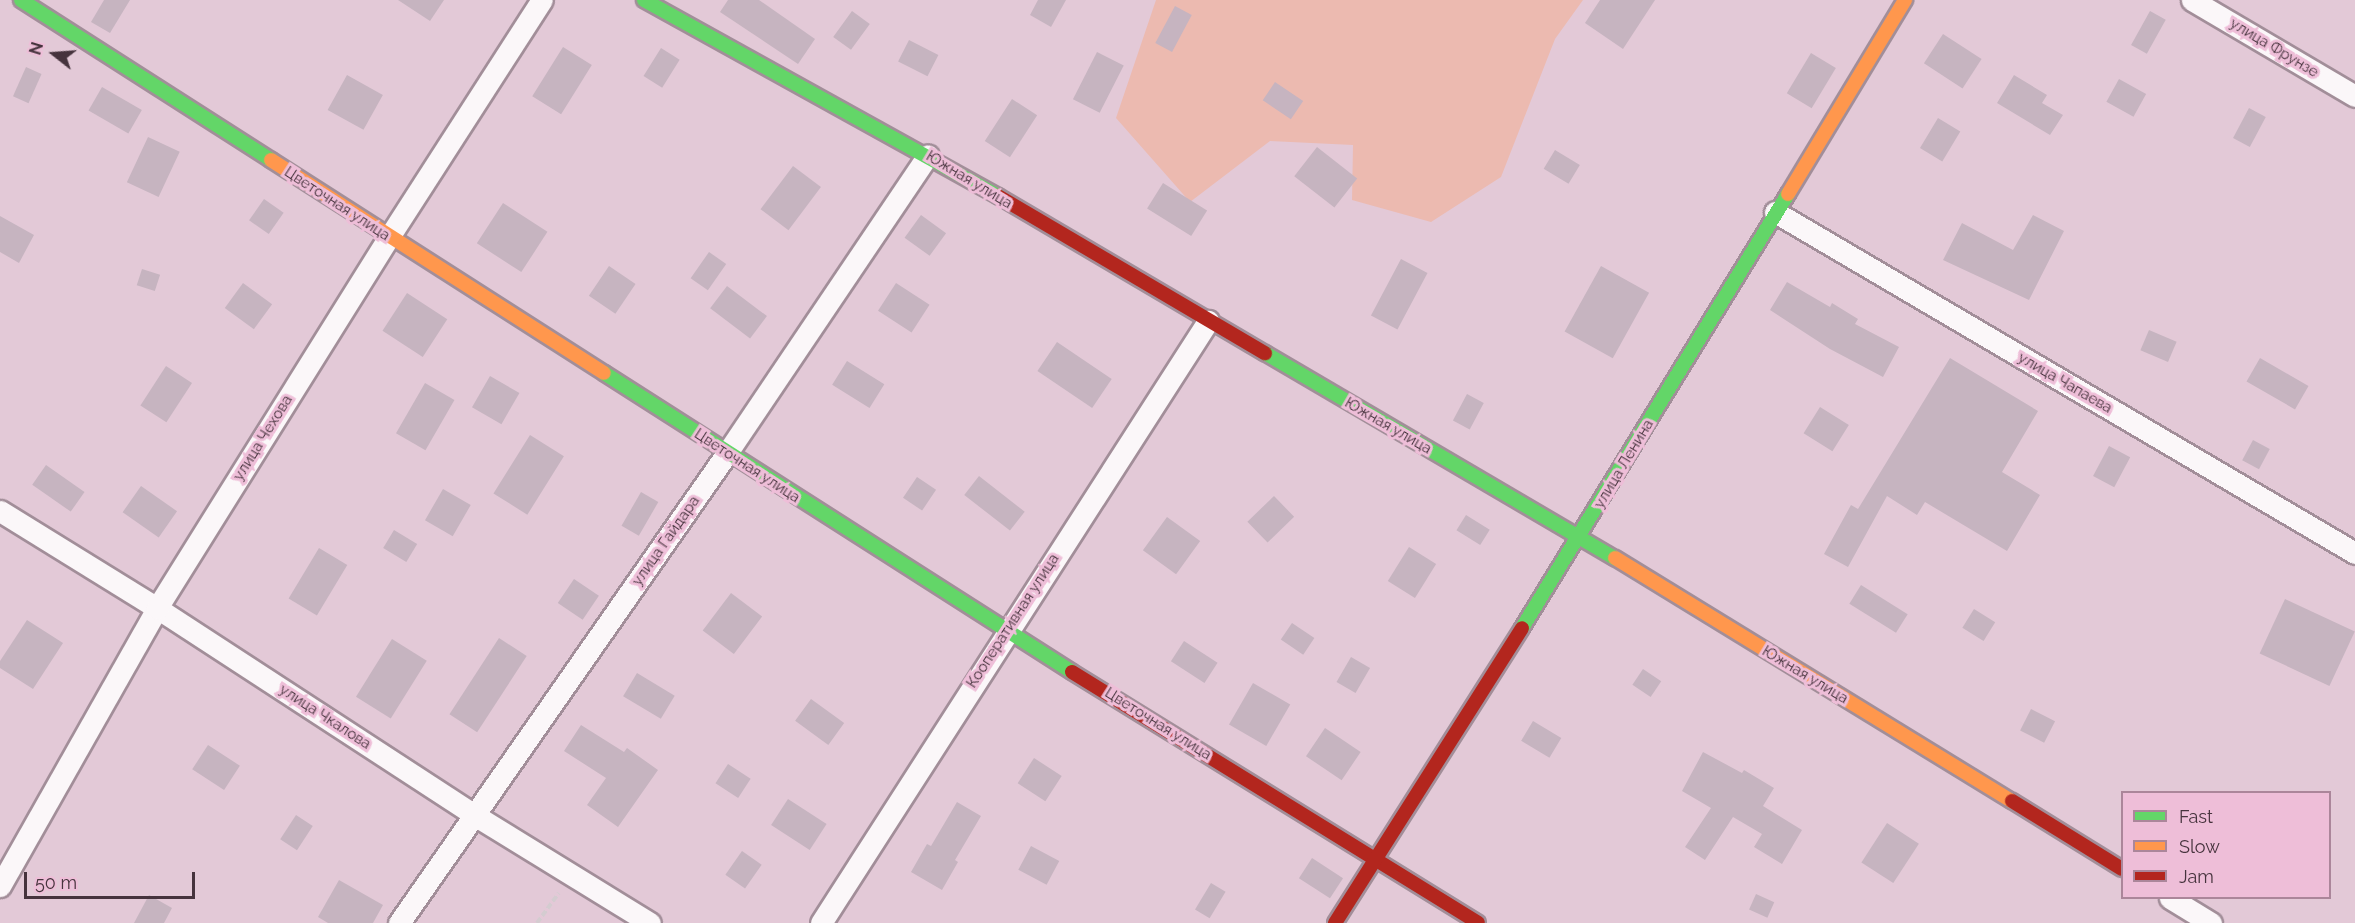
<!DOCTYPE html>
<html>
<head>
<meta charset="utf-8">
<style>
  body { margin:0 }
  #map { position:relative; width:2355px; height:923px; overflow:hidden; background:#e3c9d7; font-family:Raleway,sans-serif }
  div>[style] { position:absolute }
  .green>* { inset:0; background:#ecbab0 }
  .building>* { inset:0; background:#c6b4c0; transform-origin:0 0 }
  .path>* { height:4px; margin-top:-2px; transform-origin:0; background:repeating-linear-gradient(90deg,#d4ccd0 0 6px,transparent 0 9px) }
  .roads { filter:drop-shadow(2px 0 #a28e99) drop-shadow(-2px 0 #a28e99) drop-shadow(0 2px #a28e99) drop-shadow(0 -2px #a28e99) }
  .street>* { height:21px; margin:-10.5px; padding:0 10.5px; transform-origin:10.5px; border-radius:10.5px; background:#fbf7f9 }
  .fast>* { height:14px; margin:-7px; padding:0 7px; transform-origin:7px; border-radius:7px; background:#63d668 }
  .slow>* { height:14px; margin:-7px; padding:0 7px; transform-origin:7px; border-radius:7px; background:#ff974d }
  .jam>* { height:14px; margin:-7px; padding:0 7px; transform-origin:7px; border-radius:7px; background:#b3261e }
  span { translate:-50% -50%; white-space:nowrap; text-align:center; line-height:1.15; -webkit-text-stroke:6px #eebed8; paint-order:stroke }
  .street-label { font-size:15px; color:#46333d }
  .legend { position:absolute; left:2121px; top:791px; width:210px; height:108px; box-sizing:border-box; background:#eebed8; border:2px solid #ab869a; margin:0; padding:8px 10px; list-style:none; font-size:18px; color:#46333d }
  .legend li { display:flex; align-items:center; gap:12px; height:30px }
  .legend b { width:30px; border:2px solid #ab869a }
  .north { position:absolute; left:24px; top:24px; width:60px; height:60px; -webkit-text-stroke:4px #eebed8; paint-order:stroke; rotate:287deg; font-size:16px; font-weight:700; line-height:24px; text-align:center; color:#46333d }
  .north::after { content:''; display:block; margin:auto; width:21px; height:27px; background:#46333d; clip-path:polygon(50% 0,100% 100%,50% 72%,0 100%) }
  .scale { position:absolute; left:24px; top:872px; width:171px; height:27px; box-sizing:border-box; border:3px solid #46333d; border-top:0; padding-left:8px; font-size:18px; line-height:21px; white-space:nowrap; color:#46333d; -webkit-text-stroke:4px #eebed8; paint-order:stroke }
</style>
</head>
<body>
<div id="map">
  <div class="green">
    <div style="clip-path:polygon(1156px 0,1583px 0,1555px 39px,1501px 177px,1431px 222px,1352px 200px,1353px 145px,1270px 141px,1190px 202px,1116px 118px)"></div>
  </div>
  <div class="building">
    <div style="clip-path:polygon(104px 0,130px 0,110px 33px,91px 22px)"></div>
    <div style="clip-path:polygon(398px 0,444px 0,430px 21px)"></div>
    <div style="clip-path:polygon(728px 0,759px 0,815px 39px,798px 64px,720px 12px)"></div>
    <div style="clip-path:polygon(1038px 0,1066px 0,1051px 27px,1030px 15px)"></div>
    <div style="clip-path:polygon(1600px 0,1655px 0,1623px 49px,1585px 23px)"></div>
    <div style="left:1175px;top:6px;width:19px;height:42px;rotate:28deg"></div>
    <div style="left:852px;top:11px;width:22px;height:32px;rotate:36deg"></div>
    <div style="left:2150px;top:11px;width:18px;height:39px;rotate:29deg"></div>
    <div style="left:1943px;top:34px;width:46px;height:35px;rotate:33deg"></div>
    <div style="left:909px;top:40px;width:33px;height:24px;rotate:27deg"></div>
    <div style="left:563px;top:47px;width:34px;height:58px;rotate:32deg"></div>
    <div style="left:661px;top:48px;width:22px;height:33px;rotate:32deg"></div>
    <div style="left:1097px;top:52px;width:30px;height:53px;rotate:27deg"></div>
    <div style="left:1811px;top:53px;width:29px;height:47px;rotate:31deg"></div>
    <div style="left:26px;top:67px;width:17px;height:32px;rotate:24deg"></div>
    <div style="left:347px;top:75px;width:41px;height:40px;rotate:29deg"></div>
    <div style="clip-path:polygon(2014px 75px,2047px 95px,2042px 103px,2063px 115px,2050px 135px,1997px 103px)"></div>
    <div style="left:2119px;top:79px;width:31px;height:26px;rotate:29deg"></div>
    <div style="left:1275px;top:82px;width:34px;height:22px;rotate:34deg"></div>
    <div style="left:102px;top:87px;width:46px;height:27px;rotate:30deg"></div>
    <div style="left:1012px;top:99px;width:30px;height:50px;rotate:33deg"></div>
    <div style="left:2249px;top:108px;width:19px;height:34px;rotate:28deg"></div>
    <div style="left:1938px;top:118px;width:26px;height:35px;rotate:31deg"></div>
    <div style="left:148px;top:137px;width:35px;height:50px;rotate:25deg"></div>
    <div style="left:1317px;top:147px;width:51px;height:37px;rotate:38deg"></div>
    <div style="left:1555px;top:150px;width:29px;height:22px;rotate:31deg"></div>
    <div style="left:793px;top:166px;width:35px;height:54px;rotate:37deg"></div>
    <div style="left:1163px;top:183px;width:52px;height:30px;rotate:32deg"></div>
    <div style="left:264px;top:199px;width:24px;height:26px;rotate:35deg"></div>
    <div style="left:503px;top:203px;width:53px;height:48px;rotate:33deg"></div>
    <div style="left:921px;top:215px;width:31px;height:28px;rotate:36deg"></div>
    <div style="clip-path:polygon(2033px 215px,2064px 231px,2029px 300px,1943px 260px,1962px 223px,2013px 250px)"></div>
    <div style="clip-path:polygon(0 216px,34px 235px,19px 263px,0 252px)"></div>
    <div style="left:709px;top:252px;width:21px;height:32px;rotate:35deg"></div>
    <div style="left:1401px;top:259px;width:30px;height:64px;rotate:28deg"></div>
    <div style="left:609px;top:266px;width:32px;height:36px;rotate:34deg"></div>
    <div style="left:1601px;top:266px;width:55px;height:75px;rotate:29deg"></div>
    <div style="left:142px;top:269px;width:19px;height:17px;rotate:18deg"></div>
    <div style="clip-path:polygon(1787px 282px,1830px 307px,1832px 303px,1858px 319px,1855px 324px,1899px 347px,1883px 377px,1830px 349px,1770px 310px)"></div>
    <div style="left:243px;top:283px;width:36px;height:31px;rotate:36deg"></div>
    <div style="left:896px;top:283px;width:40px;height:33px;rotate:33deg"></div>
    <div style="left:727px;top:286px;width:50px;height:28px;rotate:37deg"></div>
    <div style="left:407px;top:293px;width:48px;height:45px;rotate:33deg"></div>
    <div style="left:2149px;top:330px;width:30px;height:22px;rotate:23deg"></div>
    <div style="left:1057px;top:342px;width:66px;height:35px;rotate:34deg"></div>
    <div style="clip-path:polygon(1950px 358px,2038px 411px,2002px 472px,2040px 495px,2007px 551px,1925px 502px,1917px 515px,1887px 496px,1848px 567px,1824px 554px,1851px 505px,1858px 509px)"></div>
    <div style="left:2260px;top:358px;width:56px;height:27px;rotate:30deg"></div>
    <div style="left:847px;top:361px;width:44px;height:28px;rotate:32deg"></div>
    <div style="left:166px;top:366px;width:31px;height:47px;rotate:33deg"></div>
    <div style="left:490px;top:376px;width:34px;height:36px;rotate:30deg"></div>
    <div style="left:425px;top:383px;width:34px;height:58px;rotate:30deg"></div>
    <div style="left:1467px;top:394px;width:19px;height:30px;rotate:28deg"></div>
    <div style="left:1820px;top:407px;width:34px;height:31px;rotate:32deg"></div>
    <div style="left:530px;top:435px;width:40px;height:69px;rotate:32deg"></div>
    <div style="left:2253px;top:440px;width:19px;height:23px;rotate:28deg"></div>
    <div style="left:2109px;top:446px;width:24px;height:34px;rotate:28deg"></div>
    <div style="left:46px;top:465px;width:47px;height:24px;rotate:35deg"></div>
    <div style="left:979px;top:476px;width:58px;height:24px;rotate:38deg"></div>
    <div style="left:917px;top:477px;width:23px;height:25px;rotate:34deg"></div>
    <div style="left:141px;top:486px;width:44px;height:32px;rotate:35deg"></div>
    <div style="left:443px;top:489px;width:32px;height:36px;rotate:30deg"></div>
    <div style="left:641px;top:492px;width:20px;height:39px;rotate:30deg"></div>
    <div style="left:1274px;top:496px;width:29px;height:37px;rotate:46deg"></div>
    <div style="left:1466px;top:515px;width:28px;height:18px;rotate:32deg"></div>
    <div style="left:1167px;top:517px;width:41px;height:41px;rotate:36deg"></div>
    <div style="left:394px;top:530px;width:27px;height:21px;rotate:31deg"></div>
    <div style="left:1409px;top:547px;width:32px;height:40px;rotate:32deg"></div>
    <div style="left:319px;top:548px;width:33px;height:59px;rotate:31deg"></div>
    <div style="left:574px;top:579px;width:30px;height:29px;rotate:34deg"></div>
    <div style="left:1861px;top:585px;width:55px;height:22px;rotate:32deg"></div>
    <div style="left:731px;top:593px;width:39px;height:47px;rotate:37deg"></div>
    <div style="left:2285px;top:599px;width:77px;height:60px;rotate:25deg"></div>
    <div style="left:1974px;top:609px;width:25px;height:22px;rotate:32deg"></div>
    <div style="clip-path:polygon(27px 620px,63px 643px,33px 689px,0 668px,0 661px)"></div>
    <div style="left:1292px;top:623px;width:27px;height:20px;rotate:34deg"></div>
    <div style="left:499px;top:638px;width:33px;height:91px;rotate:33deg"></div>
    <div style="left:392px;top:639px;width:41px;height:68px;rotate:32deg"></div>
    <div style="left:1184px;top:641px;width:40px;height:24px;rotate:33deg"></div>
    <div style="left:1351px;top:657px;width:22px;height:29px;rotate:30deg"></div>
    <div style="left:1643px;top:669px;width:22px;height:19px;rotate:34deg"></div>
    <div style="left:637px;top:673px;width:44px;height:27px;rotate:31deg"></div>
    <div style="left:1253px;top:683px;width:43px;height:48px;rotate:30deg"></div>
    <div style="left:811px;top:699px;width:41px;height:27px;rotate:36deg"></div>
    <div style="left:2031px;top:709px;width:27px;height:24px;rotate:27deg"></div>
    <div style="left:1533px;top:721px;width:33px;height:23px;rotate:31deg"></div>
    <div style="clip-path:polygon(581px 725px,624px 752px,627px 748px,658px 770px,618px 827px,587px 805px,606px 778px,564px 751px)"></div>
    <div style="left:1325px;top:728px;width:43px;height:34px;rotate:34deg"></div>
    <div style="left:208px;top:745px;width:38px;height:29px;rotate:33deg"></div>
    <div style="clip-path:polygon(1703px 752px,1742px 773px,1744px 770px,1774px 788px,1763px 806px,1802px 830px,1782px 864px,1754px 847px,1762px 834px,1733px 817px,1705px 860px,1685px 847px,1711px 808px,1682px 791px)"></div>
    <div style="left:1034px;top:758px;width:33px;height:30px;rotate:33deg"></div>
    <div style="left:728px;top:764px;width:27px;height:23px;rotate:33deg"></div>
    <div style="left:788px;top:799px;width:46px;height:31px;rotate:33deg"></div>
    <div style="clip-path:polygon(957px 802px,981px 816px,955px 860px,958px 862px,942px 890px,911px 872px,927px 844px,931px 846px)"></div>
    <div style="left:296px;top:815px;width:20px;height:29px;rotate:33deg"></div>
    <div style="left:1887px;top:823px;width:38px;height:47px;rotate:33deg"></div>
    <div style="left:1031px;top:846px;width:32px;height:27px;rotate:28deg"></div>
    <div style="left:742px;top:851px;width:24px;height:29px;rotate:35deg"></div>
    <div style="left:1312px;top:858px;width:37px;height:24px;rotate:33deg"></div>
    <div style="clip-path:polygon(339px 880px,383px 905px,373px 923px,328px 923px,318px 917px)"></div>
    <div style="left:1211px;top:883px;width:17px;height:31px;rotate:31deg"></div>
    <div style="left:1756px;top:894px;width:20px;height:17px;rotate:24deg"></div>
    <div style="clip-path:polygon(149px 895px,172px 908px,164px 923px,134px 923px)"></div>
  </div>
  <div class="path">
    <div style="left:537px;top:923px;width:37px;rotate:-54deg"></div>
  </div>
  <div class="roads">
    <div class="street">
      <div style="left:2192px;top:0;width:189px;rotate:30.5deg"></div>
      <div style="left:1775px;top:212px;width:673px;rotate:30.45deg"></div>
      <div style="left:0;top:511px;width:185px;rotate:31.7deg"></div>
      <div style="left:157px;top:608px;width:381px;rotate:33.1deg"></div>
      <div style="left:476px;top:816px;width:204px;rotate:31.6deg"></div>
      <div style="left:0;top:886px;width:319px;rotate:-60.5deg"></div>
      <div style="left:157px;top:608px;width:438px;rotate:-58deg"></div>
      <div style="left:389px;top:237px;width:282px;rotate:-57.2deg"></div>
      <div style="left:2170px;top:898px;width:48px;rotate:31.4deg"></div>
      <div style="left:399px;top:923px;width:573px;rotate:-55.09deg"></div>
      <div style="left:727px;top:453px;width:359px;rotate:-56deg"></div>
      <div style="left:821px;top:923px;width:716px;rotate:-57.26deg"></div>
    </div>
    <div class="fast">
      <div style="left:21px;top:0;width:297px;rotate:32.6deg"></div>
      <div style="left:644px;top:0;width:405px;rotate:29deg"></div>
      <div style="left:1265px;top:353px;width:406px;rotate:30.4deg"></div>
      <div style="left:604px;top:373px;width:555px;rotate:32.57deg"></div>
      <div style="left:1522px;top:628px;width:509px;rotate:-58.5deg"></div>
    </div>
    <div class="slow">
      <div style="left:271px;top:160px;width:395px;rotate:32.6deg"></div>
      <div style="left:1788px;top:194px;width:227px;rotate:-58.9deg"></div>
      <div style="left:1615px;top:558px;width:465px;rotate:31.5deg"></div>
    </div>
    <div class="jam">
      <div style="left:998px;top:196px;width:310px;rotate:30.5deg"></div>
      <div style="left:1072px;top:672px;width:477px;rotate:31.7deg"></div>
      <div style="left:2012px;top:801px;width:129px;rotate:31.7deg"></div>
      <div style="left:1335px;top:923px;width:349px;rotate:-57.6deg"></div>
    </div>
  </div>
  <div class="street-label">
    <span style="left:2274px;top:48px;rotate:31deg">улица Фрунзе</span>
    <span style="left:969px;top:180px;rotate:31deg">Южная улица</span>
    <span style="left:337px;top:204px;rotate:33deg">Цветочная улица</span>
    <span style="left:2065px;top:383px;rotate:30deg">улица Чапаева</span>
    <span style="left:1388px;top:426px;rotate:30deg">Южная улица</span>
    <span style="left:263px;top:438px;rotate:-58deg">улица Чехова</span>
    <span style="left:1624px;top:464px;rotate:-59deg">улица Ленина</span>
    <span style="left:747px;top:466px;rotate:33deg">Цветочная улица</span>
    <span style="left:666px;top:541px;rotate:-55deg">улица Гайдара</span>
    <span style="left:1013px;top:621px;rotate:-57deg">Кооперативная улица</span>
    <span style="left:1805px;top:675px;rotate:31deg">Южная улица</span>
    <span style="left:325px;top:717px;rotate:33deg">улица Чкалова</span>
    <span style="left:1158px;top:724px;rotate:32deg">Цветочная улица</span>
  </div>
  <ul class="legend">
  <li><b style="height:8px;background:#63d668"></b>Fast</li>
  <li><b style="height:8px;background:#ff974d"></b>Slow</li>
  <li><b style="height:8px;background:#b3261e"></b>Jam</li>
  </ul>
  <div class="north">N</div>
  <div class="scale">50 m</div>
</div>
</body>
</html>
